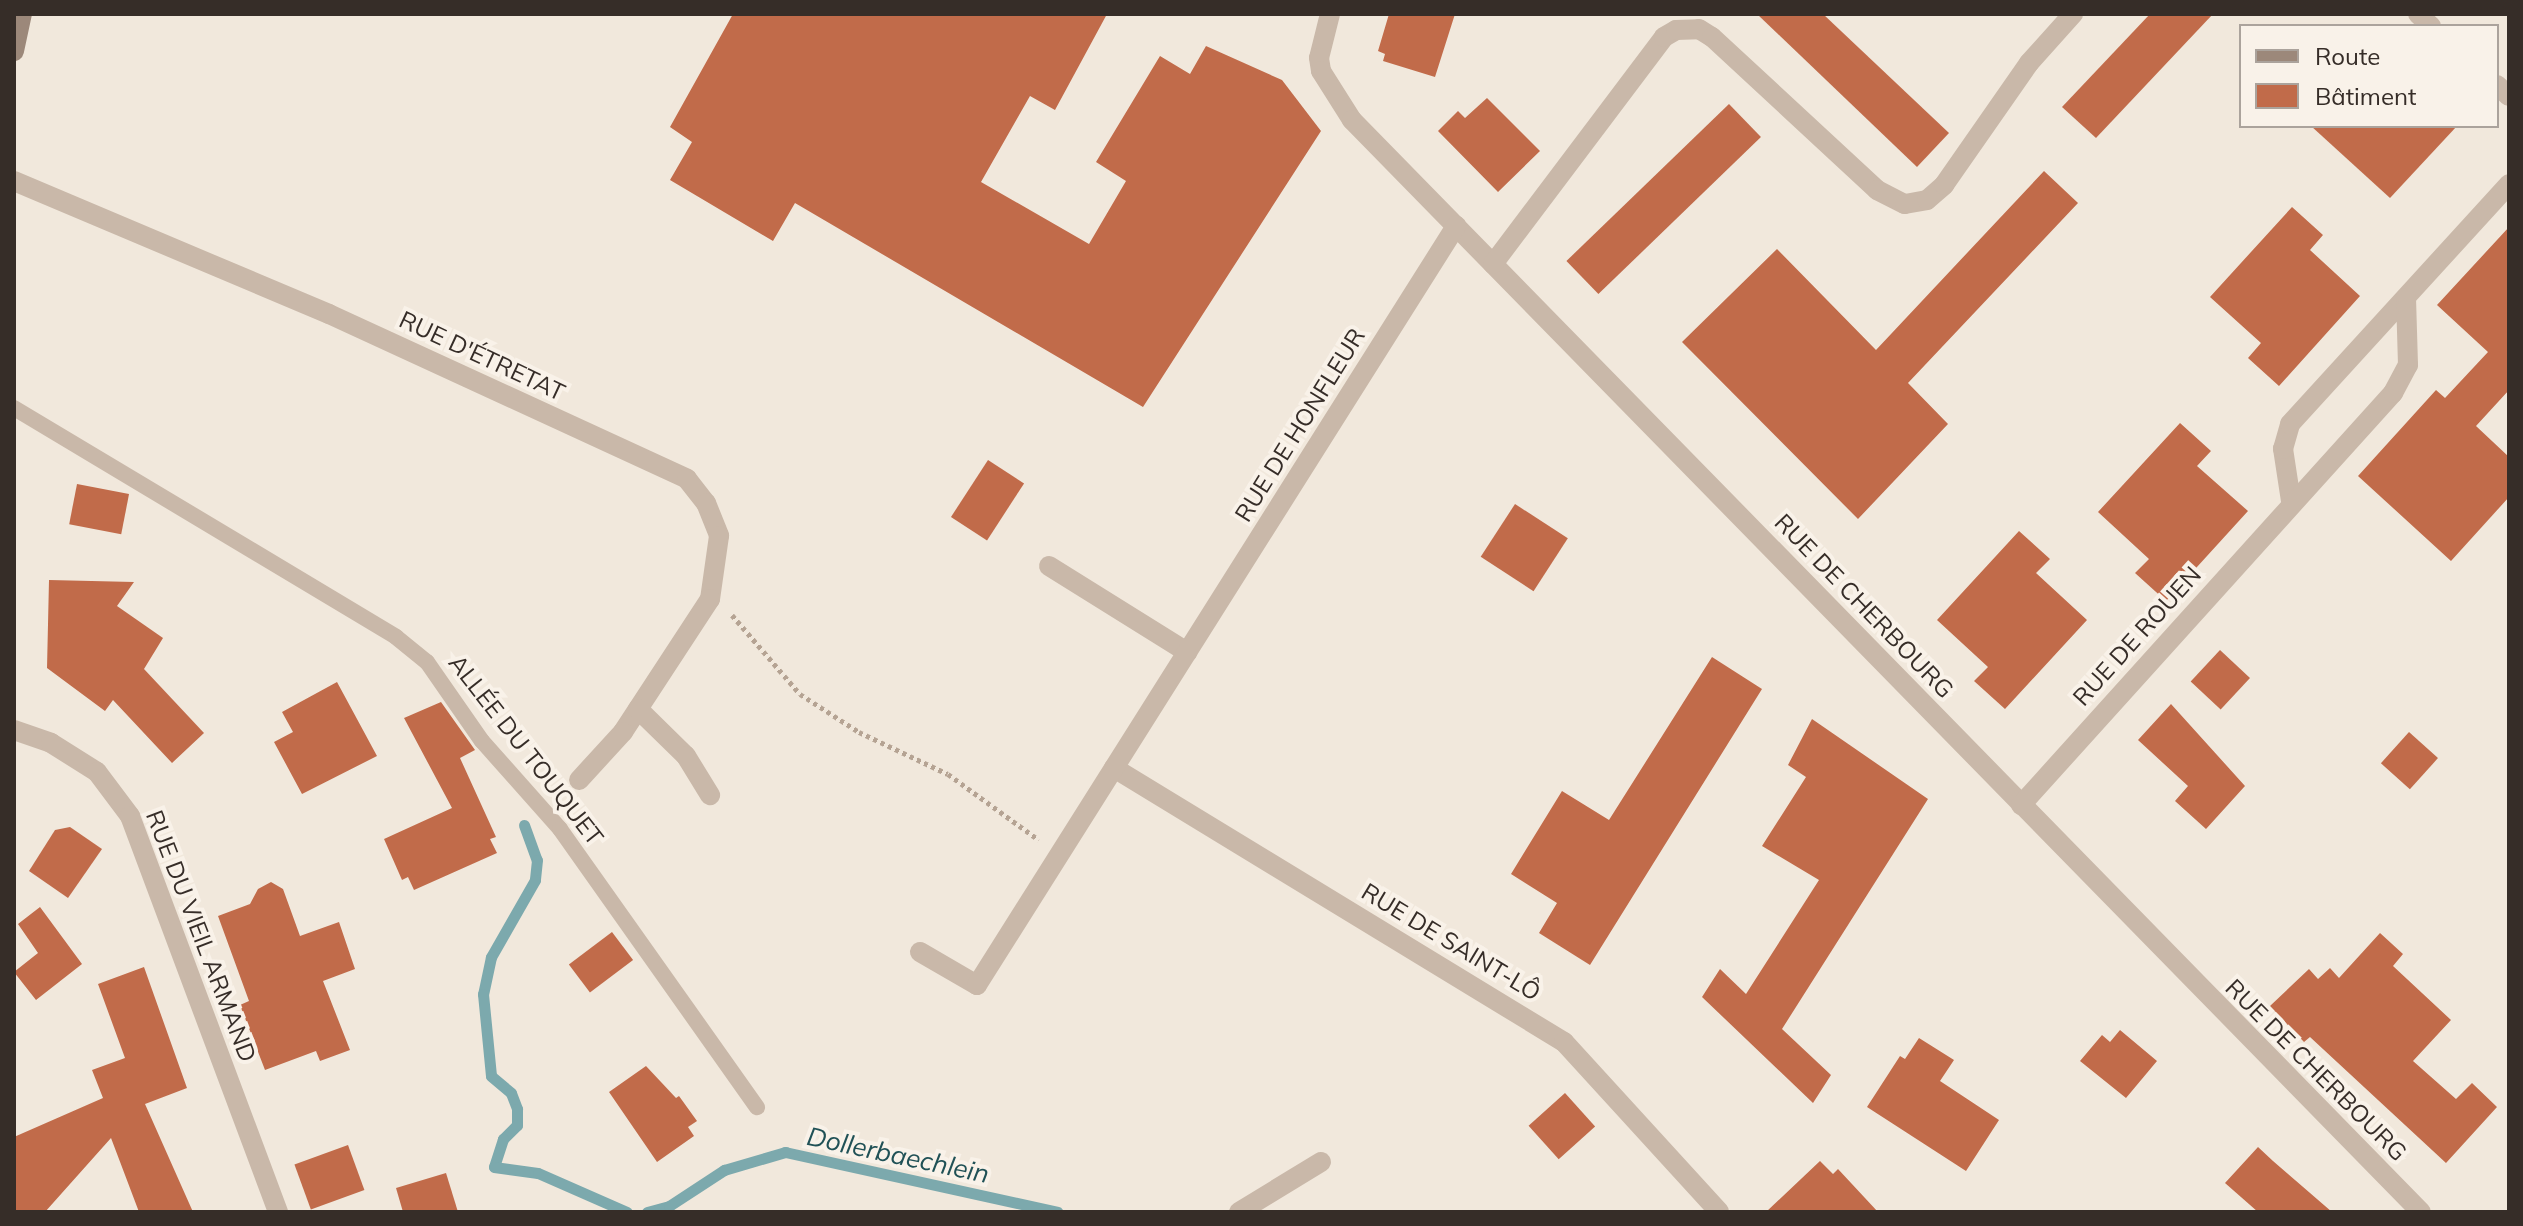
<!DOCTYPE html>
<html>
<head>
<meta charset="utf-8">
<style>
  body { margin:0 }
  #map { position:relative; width:2523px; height:1226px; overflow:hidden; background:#f1e8dc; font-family:Mulish,sans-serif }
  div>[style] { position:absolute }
  .stream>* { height:11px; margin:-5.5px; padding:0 5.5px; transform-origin:5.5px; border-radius:5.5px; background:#7ca9ad }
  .building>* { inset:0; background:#c16b4a; transform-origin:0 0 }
  .path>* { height:5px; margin-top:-2.5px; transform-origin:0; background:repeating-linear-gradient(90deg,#b5a393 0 4px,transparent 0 8px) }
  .lane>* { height:16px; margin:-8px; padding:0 8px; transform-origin:8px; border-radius:8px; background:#c9b8a9 }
  .street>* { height:20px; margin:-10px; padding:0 10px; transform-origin:10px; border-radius:10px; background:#c9b8a9 }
  .secondary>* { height:20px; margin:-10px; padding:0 10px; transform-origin:10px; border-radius:10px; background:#9c887a }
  span { translate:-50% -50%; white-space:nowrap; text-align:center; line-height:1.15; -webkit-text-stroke:8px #f9f2e9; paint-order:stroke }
  .street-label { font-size:24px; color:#362d28 }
  .water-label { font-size:26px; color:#205156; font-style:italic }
  .frame { position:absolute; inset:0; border:16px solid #362d28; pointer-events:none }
  .legend { position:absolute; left:2239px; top:24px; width:260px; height:104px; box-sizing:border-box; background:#f9f2e9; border:2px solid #aba39c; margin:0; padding:10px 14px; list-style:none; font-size:24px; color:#362d28 }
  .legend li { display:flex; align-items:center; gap:16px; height:40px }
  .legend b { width:40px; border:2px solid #aba39c }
</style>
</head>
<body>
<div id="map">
  <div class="stream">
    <div style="left:524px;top:825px;width:37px;rotate:70deg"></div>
    <div style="left:537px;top:860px;width:20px;rotate:96deg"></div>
    <div style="left:535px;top:880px;width:89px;rotate:119.7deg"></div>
    <div style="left:491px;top:957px;width:38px;rotate:102deg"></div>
    <div style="left:483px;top:994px;width:82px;rotate:84.4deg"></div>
    <div style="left:491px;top:1076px;width:26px;rotate:40deg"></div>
    <div style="left:511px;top:1093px;width:17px;rotate:69deg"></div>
    <div style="left:517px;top:1109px;width:16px;rotate:90deg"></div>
    <div style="left:517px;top:1125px;width:20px;rotate:135deg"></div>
    <div style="left:503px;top:1139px;width:29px;rotate:108deg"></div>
    <div style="left:494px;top:1167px;width:44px;rotate:7.8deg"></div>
    <div style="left:538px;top:1173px;width:97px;rotate:23.7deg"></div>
    <div style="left:647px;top:1212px;width:23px;rotate:-15deg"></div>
    <div style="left:669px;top:1206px;width:66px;rotate:-33.2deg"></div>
    <div style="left:724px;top:1170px;width:64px;rotate:-16.4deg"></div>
    <div style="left:785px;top:1152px;width:279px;rotate:12.4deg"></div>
  </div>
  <div class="building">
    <div style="clip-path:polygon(733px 14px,1107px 14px,1055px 110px,1030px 96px,981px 182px,1089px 244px,1126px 181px,1096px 162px,1160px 56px,1190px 74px,1206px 46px,1282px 80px,1321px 131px,1143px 407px,795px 203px,773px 241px,670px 180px,692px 142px,670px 127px)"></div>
    <div style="clip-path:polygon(1389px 14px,1455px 14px,1435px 77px,1383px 61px,1385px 54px,1378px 51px)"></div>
    <div style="clip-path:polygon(1757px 14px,1823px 14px,1949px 133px,1917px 167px)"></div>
    <div style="clip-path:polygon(2150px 14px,2213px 14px,2096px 138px,2062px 107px)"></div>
    <div style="clip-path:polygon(1487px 98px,1540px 151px,1498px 192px,1438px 131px,1458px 111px,1465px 118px)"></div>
    <div style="left:1729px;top:104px;width:46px;height:226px;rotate:46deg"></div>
    <div style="clip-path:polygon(2311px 126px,2457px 126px,2390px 198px)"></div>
    <div style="clip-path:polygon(2044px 171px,2078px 203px,1908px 383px,1948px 424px,1858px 519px,1682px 342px,1777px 249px,1876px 350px)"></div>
    <div style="clip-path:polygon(2292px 207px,2323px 235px,2310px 250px,2360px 296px,2279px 386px,2248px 358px,2261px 343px,2210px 297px)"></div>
    <div style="clip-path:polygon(2509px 227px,2509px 390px,2476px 426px,2509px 457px,2509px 497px,2451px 561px,2358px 476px,2436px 390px,2445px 398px,2488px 352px,2437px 305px)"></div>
    <div style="clip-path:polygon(2180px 423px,2211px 451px,2197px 466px,2248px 511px,2166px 601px,2135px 573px,2149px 559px,2098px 512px)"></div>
    <div style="left:988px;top:460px;width:43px;height:68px;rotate:33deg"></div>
    <div style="left:77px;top:484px;width:53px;height:41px;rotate:11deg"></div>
    <div style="left:1515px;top:504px;width:63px;height:63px;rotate:33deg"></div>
    <div style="clip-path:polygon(2019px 531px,2050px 559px,2036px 573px,2087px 620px,2005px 709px,1974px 681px,1988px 667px,1937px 620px)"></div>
    <div style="clip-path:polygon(49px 580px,134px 582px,117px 606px,163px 638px,144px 669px,204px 733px,172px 763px,113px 700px,105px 711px,47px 668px)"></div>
    <div style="left:2220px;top:650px;width:41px;height:43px;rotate:43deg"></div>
    <div style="clip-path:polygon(1712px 657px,1762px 689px,1590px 965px,1539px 933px,1557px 903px,1511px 874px,1562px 791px,1609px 820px)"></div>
    <div style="clip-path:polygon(337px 682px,377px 756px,302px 794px,274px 742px,293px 732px,282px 712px)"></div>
    <div style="clip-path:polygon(441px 702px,475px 750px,460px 758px,496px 837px,490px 839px,497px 853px,414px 890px,408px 877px,402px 880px,384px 839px,452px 808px,404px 718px)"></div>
    <div style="clip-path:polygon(2171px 704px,2245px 786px,2206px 829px,2175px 801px,2188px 786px,2138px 740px)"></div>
    <div style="clip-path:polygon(1812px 719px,1928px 799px,1782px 1029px,1831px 1075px,1813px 1103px,1702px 997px,1720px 969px,1746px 994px,1819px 880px,1762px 846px,1806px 777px,1788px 765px)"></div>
    <div style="left:2409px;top:732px;width:39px;height:42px;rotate:42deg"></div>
    <div style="clip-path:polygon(70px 827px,102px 849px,68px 898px,29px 871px,55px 830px)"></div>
    <div style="clip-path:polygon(271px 882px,283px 889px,300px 936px,339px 922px,355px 969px,323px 981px,350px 1050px,320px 1061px,316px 1051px,265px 1070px,240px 1005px,249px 1001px,218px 916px,250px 904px,258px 889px)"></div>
    <div style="clip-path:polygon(40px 907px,82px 964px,36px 1000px,14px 972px,38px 953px,18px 924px)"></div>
    <div style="left:612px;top:932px;width:35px;height:54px;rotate:53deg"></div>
    <div style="clip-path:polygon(2380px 933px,2403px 954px,2393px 966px,2451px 1020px,2413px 1061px,2456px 1099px,2472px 1083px,2497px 1107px,2446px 1163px,2310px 1037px,2304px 1042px,2270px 1006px,2309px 969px,2318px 979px,2330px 968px,2339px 978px)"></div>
    <div style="clip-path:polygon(144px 967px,187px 1088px,145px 1104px,193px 1212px,139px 1212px,111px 1138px,45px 1212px,14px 1212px,14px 1137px,103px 1098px,92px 1070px,125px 1058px,98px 984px)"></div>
    <div style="clip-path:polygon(2120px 1030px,2157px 1061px,2126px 1098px,2080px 1061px,2102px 1035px,2110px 1042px)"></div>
    <div style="clip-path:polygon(1919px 1038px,1954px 1060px,1940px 1081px,1999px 1120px,1966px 1171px,1867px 1107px,1900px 1056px,1905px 1059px)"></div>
    <div style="clip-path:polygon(646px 1066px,676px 1098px,679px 1096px,697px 1121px,688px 1127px,694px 1136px,657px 1162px,609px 1092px)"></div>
    <div style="left:1565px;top:1093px;width:45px;height:49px;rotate:48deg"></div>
    <div style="left:348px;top:1145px;width:48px;height:57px;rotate:70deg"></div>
    <div style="clip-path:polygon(2258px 1147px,2273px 1161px,2332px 1212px,2258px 1212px,2225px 1183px)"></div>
    <div style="clip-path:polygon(1820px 1161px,1833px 1174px,1838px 1169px,1878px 1212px,1766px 1212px)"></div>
    <div style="clip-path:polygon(446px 1173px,458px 1212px,403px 1212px,396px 1188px)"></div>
  </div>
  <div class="path">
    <div style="left:732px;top:615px;width:104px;rotate:49.3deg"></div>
    <div style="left:800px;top:694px;width:70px;rotate:32.8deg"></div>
    <div style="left:859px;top:732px;width:98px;rotate:25.3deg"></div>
    <div style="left:948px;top:774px;width:112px;rotate:36deg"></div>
  </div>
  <div class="lane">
    <div style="left:14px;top:408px;width:445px;rotate:30.9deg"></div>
    <div style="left:396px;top:637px;width:40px;rotate:39deg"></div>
    <div style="left:427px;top:662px;width:96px;rotate:55.2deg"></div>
    <div style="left:482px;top:741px;width:118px;rotate:48.4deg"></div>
    <div style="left:560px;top:829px;width:341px;rotate:54.7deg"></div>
  </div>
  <div class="street">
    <div style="left:1330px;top:14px;width:45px;rotate:104deg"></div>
    <div style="left:1319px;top:58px;width:13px;rotate:81deg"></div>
    <div style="left:1321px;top:71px;width:58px;rotate:57.7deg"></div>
    <div style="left:1352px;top:120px;width:1528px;rotate:45.61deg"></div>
    <div style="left:2418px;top:14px;width:18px;rotate:43deg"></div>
    <div style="left:2497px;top:85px;width:16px;rotate:43deg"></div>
    <div style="left:14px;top:181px;width:342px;rotate:22.9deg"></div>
    <div style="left:329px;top:314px;width:394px;rotate:24.7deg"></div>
    <div style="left:687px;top:479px;width:31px;rotate:52deg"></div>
    <div style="left:706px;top:503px;width:35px;rotate:68deg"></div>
    <div style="left:719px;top:536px;width:64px;rotate:98.1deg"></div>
    <div style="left:710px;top:599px;width:159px;rotate:123.2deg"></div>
    <div style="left:623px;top:732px;width:65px;rotate:132.5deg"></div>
    <div style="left:1493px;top:264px;width:284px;rotate:-53deg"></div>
    <div style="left:1664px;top:37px;width:14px;rotate:-30deg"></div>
    <div style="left:1676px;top:30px;width:23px;rotate:-2deg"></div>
    <div style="left:1699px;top:29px;width:15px;rotate:32deg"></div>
    <div style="left:1712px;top:37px;width:225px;rotate:42.8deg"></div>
    <div style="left:1877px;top:190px;width:31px;rotate:27deg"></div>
    <div style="left:1905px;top:204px;width:22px;rotate:-10deg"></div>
    <div style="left:1927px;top:200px;width:23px;rotate:-41deg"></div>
    <div style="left:1944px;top:185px;width:149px;rotate:-55.1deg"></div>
    <div style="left:2029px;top:63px;width:66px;rotate:-48.1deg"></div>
    <div style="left:2291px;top:501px;width:53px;rotate:-98.7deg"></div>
    <div style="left:2283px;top:449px;width:26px;rotate:-74deg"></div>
    <div style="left:2290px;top:424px;width:325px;rotate:-47.6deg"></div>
    <div style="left:1049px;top:566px;width:163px;rotate:31.9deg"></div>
    <div style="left:638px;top:709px;width:67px;rotate:44.4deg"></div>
    <div style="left:686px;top:756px;width:46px;rotate:58.4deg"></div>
    <div style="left:14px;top:730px;width:39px;rotate:19deg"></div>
    <div style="left:51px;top:743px;width:54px;rotate:32.2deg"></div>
    <div style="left:97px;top:772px;width:55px;rotate:53.1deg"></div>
    <div style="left:130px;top:816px;width:423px;rotate:69.5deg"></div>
    <div style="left:1114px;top:768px;width:527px;rotate:31.34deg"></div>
    <div style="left:1564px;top:1042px;width:230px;rotate:47.6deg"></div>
    <div style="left:2021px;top:805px;width:555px;rotate:-47.92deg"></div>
    <div style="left:2393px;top:393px;width:32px;rotate:-62deg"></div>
    <div style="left:2408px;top:365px;width:67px;rotate:-91.7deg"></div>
    <div style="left:920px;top:952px;width:66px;rotate:30.1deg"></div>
    <div style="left:977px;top:985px;width:898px;rotate:-57.74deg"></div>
    <div style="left:1239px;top:1212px;width:96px;rotate:-31.4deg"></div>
  </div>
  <div class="secondary">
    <div style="left:14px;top:51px;width:38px;rotate:-78deg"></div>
  </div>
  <div class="street-label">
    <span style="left:482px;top:356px;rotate:25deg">RUE D'ÉTRETAT</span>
    <span style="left:1300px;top:425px;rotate:-58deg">RUE DE HONFLEUR</span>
    <span style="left:1864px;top:606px;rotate:46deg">RUE DE CHERBOURG</span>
    <span style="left:2137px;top:636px;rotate:-48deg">RUE DE ROUEN</span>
    <span style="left:526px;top:750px;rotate:52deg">ALLÉE DU TOUQUET</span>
    <span style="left:201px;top:936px;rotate:69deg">RUE DU VIEIL ARMAND</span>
    <span style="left:1451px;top:942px;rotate:31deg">RUE DE SAINT-LÔ</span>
    <span style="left:2316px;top:1070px;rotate:45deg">RUE DE CHERBOURG</span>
  </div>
  <div class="water-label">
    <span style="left:898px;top:1155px;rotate:12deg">Dollerbaechlein</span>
  </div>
  <div class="frame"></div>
  <ul class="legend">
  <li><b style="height:10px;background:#9c887a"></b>Route</li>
  <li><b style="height:22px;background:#c16b4a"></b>Bâtiment</li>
  </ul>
</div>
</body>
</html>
